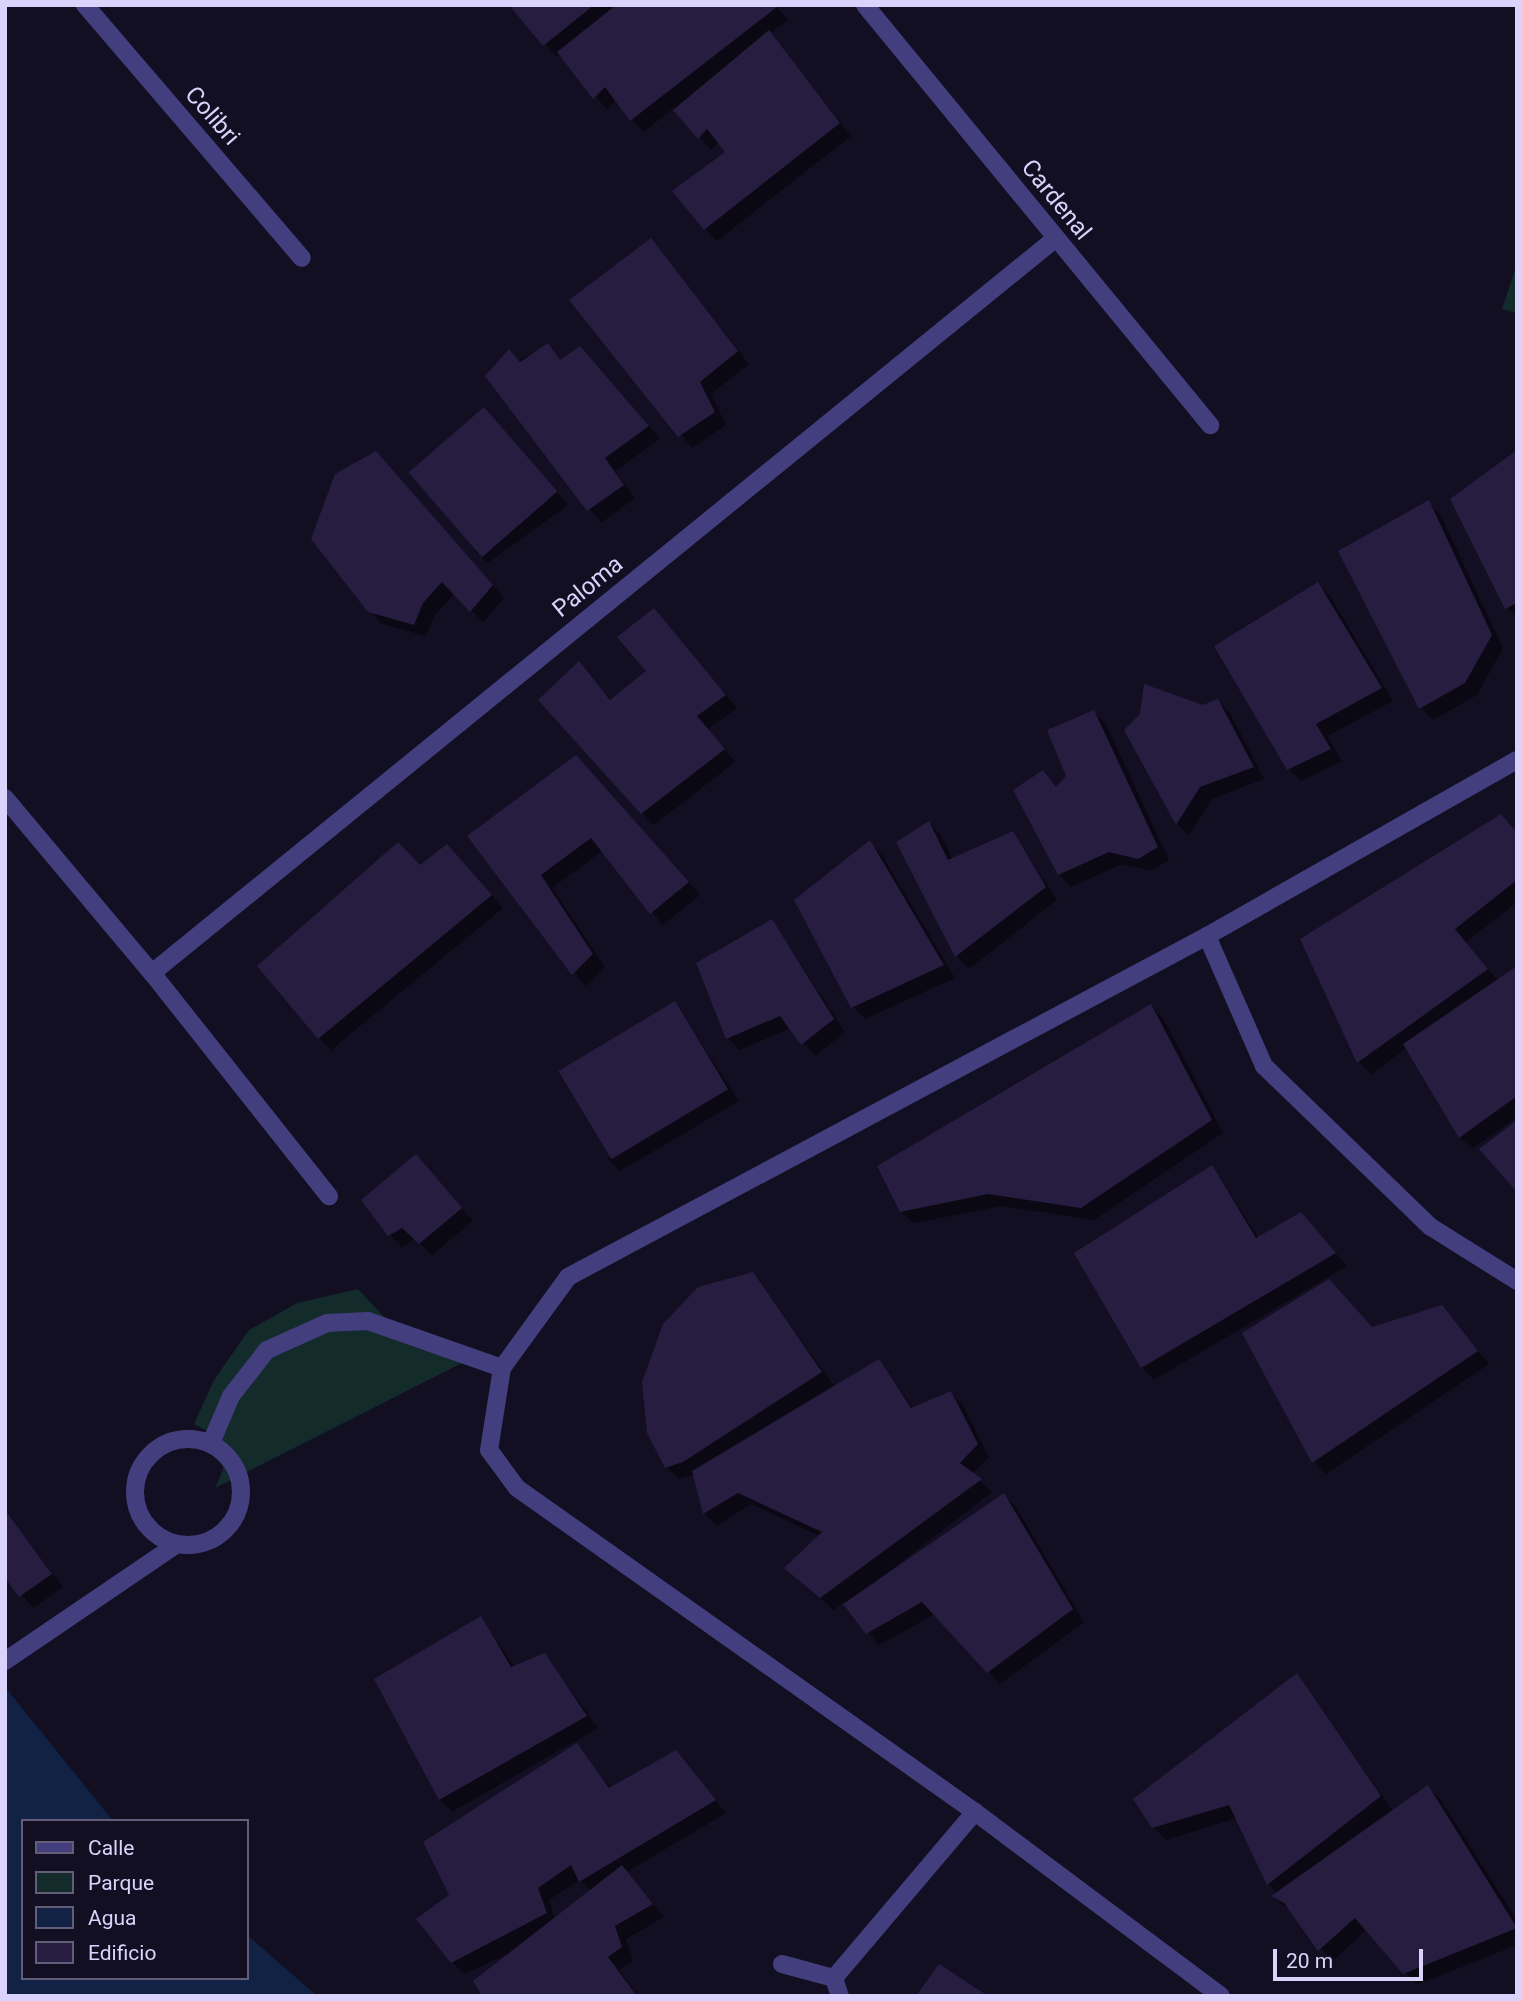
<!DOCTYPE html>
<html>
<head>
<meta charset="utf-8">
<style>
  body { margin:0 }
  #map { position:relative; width:1522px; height:2001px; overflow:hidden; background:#130f22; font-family:Roboto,sans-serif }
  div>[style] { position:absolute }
  .green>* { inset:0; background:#132b2b }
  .water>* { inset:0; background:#124 }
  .shadow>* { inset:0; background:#0007 }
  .building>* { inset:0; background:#261d41; transform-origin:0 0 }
  .service>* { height:18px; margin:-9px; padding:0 9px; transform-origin:9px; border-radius:9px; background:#433e7e }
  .minor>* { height:18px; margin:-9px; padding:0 9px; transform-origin:9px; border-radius:9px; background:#433e7e }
  .minor>.ring { margin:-9px; padding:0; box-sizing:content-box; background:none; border:18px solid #433e7e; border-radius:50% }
  span { translate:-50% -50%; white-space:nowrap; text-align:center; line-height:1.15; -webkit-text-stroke:5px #130f22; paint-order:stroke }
  .street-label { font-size:24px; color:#dad3fc }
  .frame { position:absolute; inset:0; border:7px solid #dad3fc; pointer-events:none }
  .legend { position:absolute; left:21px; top:1819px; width:228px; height:161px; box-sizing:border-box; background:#130f22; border:2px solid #635d79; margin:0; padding:9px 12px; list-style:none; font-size:21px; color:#dad3fc }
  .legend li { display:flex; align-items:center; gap:14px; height:35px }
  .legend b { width:35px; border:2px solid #635d79 }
  .scale { position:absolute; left:1273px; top:1949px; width:150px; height:32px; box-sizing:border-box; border:4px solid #dad3fc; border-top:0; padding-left:9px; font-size:21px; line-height:24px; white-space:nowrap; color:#dad3fc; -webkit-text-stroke:5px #130f22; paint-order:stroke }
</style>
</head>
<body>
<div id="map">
  <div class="green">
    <div style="clip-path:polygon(1517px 264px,1517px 313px,1502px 309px)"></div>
    <div style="clip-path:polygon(358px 1289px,411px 1346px,468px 1360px,215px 1488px,223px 1470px,221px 1450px,213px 1434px,194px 1424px,214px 1380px,249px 1330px,297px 1303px)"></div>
  </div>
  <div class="water">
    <div style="clip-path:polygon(5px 1687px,113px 1821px,23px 1821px,23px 1978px,247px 1978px,247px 1935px,317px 1996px,5px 1996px)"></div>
  </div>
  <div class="shadow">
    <div style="clip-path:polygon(511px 5px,775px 5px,788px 20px,770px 33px,851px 136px,717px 241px,705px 229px,727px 152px,719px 141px,711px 150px,674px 108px,643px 132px,616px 100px,607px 110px,561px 53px,557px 57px)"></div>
    <div style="clip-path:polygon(651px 240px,749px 364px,711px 394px,726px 425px,692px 448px,571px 300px)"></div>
    <div style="clip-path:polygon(547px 346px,561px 361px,592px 360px,660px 439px,615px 471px,635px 498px,601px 523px,487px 376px)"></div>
    <div style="clip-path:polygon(496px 422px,568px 505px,488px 563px,475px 551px)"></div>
    <div style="clip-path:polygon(1517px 452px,1517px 617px,1507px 608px)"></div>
    <div style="clip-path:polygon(388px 466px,504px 598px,483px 622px,455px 593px,434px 616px,426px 636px,382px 624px,369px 611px)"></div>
    <div style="clip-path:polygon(1428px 502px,1440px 514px,1503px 648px,1477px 695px,1433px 720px,1421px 708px)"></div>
    <div style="clip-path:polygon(1318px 584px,1330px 596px,1393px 701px,1327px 736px,1342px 761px,1301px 781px,1289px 769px)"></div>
    <div style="clip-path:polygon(666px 623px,737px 708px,708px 729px,735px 762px,654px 825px,642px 813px,579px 664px,612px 701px,649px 671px)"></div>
    <div style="clip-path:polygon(1218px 701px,1230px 713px,1264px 779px,1212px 799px,1189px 835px,1177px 824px,1126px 730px)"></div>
    <div style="clip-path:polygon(1094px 712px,1106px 724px,1169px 860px,1151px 871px,1122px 864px,1071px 887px,1059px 874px,1043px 772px,1057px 787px,1068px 777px)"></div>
    <div style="clip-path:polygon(588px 769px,700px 895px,663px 925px,602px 851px,552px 888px,605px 967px,585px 986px,469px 837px)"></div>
    <div style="clip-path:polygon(929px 823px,941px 835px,953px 860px,1012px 833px,1057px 900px,969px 969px,957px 956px,899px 842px)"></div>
    <div style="clip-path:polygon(1517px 833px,1517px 902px,1466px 942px,1498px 981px,1517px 968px,1517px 1117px,1472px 1149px,1460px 1137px,1407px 1048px,1371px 1074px,1359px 1062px,1302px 940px)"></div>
    <div style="clip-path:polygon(870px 843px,882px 855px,955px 978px,865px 1019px,853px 1007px)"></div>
    <div style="clip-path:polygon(459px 858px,503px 908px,331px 1050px,319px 1038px,421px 867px)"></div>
    <div style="clip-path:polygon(772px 921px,845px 1032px,815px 1056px,791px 1028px,740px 1050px,728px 1038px,699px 964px)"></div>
    <div style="clip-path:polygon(675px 1004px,739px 1101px,620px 1171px,608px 1159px)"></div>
    <div style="clip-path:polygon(1151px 1006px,1163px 1018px,1223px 1133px,1094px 1220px,1001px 1206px,914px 1223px,901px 1211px)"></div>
    <div style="clip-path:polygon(416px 1156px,473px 1221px,432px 1255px,415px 1239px,402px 1247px,389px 1234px)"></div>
    <div style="clip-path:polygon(1212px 1167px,1259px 1238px,1301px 1214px,1347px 1266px,1154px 1380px,1142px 1367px)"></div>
    <div style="clip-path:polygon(752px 1274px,835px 1387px,878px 1361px,914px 1409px,951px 1393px,963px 1405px,989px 1457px,972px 1474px,992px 1492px,860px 1594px,1004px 1495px,1016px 1507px,1084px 1622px,1000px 1684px,935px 1614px,879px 1645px,844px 1602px,834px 1610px,799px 1580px,820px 1536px,751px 1504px,717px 1526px,705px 1514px,695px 1474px,679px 1479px,666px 1467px)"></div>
    <div style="clip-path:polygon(1441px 1307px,1489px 1364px,1326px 1474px,1314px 1461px,1372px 1329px)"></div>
    <div style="clip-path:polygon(6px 1513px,63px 1587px,33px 1608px,5px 1575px)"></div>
    <div style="clip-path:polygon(480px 1618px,515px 1667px,545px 1655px,598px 1728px,452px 1812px,440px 1799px)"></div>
    <div style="clip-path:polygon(1297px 1676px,1393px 1811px,1428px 1787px,1440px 1799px,1517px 1920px,1517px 1945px,1417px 1985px,1367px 1929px,1332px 1962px,1292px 1912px,1273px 1897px,1278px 1893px,1268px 1884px,1237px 1818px,1166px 1840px,1153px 1827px)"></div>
    <div style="clip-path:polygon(evenodd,576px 1746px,611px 1788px,676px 1752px,726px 1813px,627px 1872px,664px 1917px,626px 1939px,633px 1960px,619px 1970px,638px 1996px,484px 1996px,516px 1950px,465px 1974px,452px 1962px,452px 1896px,576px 1746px,580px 1880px,591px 1891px,555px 1919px,549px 1900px,580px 1880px)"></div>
  </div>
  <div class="building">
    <div style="clip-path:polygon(509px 5px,594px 5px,543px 46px)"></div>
    <div style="clip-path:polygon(616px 5px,775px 5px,777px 7px,630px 121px,605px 87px,593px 99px,557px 52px)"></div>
    <div style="clip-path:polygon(769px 30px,840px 123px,704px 230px,672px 191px,725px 152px,707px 129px,698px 139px,673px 110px)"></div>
    <div style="clip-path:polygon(651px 238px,738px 351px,700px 382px,715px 412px,678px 437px,569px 300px)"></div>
    <div style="clip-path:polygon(548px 343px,560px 360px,580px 346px,649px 426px,605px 458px,624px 485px,587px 511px,485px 376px,509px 349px,520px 362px)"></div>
    <div style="left:484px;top:407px;width:112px;height:100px;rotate:49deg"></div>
    <div style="clip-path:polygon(1517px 450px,1517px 603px,1505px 609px,1450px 499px)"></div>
    <div style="clip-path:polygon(376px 451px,493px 585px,470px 612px,442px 582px,423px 603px,414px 625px,368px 612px,311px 539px,335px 474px)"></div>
    <div style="clip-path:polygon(1429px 500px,1492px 635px,1465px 683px,1419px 709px,1338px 551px)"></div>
    <div style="clip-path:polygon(1318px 582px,1382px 688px,1316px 724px,1331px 749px,1287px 770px,1214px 646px)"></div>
    <div style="clip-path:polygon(654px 608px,726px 695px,697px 716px,725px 749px,641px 814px,538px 700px,579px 661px,610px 700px,646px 671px,617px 637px)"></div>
    <div style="clip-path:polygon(1144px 684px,1203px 705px,1218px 699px,1254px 767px,1200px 787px,1176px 825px,1124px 730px,1140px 714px)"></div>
    <div style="clip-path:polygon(1094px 710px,1158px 847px,1138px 859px,1109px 852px,1058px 875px,1013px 790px,1043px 770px,1056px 787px,1066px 776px,1047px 730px)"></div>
    <div style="clip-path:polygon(576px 755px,689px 882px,650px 914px,591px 838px,541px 875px,593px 954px,572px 975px,467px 836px)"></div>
    <div style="clip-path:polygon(1501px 814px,1517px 833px,1517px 880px,1455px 929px,1488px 969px,1357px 1063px,1300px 939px)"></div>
    <div style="clip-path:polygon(929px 821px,948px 860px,1013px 831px,1046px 887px,955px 957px,896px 842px)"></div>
    <div style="clip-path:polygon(870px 840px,944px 965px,851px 1008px,794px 900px)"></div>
    <div style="clip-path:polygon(398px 842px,420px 865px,447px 844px,492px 895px,318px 1039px,257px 966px)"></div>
    <div style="clip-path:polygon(772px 919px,834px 1019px,801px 1045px,780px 1016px,726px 1039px,696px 963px)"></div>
    <div style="clip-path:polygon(1517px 966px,1517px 1096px,1459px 1138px,1403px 1044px)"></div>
    <div style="left:675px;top:1001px;width:103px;height:136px;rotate:59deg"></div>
    <div style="clip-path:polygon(1151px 1004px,1212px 1120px,1081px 1208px,988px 1194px,900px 1212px,877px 1166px)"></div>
    <div style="clip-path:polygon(1517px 1120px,1517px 1192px,1479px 1149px)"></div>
    <div style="clip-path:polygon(416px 1154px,462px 1208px,419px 1244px,402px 1228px,388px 1236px,361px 1200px)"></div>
    <div style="clip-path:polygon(1212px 1165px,1256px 1238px,1301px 1212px,1336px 1253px,1141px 1368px,1074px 1253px)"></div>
    <div style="clip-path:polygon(753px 1272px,822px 1372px,683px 1462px,665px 1468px,647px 1433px,642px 1382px,663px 1324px,698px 1287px)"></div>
    <div style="clip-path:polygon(1329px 1279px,1372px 1327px,1442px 1305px,1478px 1351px,1312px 1463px,1242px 1333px)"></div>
    <div style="clip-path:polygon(879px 1359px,911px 1408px,951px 1391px,978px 1444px,960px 1463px,982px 1479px,820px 1598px,784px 1568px,822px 1532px,738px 1493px,703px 1514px,692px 1471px)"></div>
    <div style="clip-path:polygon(1004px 1493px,1073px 1609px,987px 1673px,922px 1602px,866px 1634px,843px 1604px)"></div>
    <div style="clip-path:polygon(5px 1510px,52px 1574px,19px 1597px,5px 1578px)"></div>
    <div style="clip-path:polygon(481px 1616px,511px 1667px,545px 1653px,587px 1716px,439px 1800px,374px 1679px)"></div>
    <div style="clip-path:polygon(1297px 1673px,1381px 1796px,1267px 1885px,1229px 1805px,1152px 1828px,1133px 1799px)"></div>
    <div style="clip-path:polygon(577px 1743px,609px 1788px,676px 1750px,716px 1800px,579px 1882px,571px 1865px,538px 1888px,547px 1913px,451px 1963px,416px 1919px,449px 1895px,423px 1842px)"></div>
    <div style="clip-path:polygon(1428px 1785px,1517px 1928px,1403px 1974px,1355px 1918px,1318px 1951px,1284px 1903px,1271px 1896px)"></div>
    <div style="clip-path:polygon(622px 1865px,653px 1904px,615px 1926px,622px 1947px,608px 1957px,637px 1996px,482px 1996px,473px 1981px)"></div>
    <div style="clip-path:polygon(939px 1964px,988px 1996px,916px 1996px)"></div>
  </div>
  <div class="service">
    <div style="left:5px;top:1661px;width:207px;rotate:-34.2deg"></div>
  </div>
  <div class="minor">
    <div style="left:85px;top:5px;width:333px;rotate:49.4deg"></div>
    <div style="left:865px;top:5px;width:544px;rotate:50.6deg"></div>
    <div style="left:5px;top:798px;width:229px;rotate:50deg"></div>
    <div style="left:152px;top:973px;width:285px;rotate:51.6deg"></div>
    <div style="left:1207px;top:936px;width:142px;rotate:66.3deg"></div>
    <div style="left:1264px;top:1066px;width:232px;rotate:44deg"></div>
    <div style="left:1431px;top:1227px;width:102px;rotate:32.1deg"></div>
    <div style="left:152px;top:973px;width:1164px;rotate:-39.11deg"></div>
    <div class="ring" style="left:135px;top:1439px;width:88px;height:88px"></div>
    <div style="left:211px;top:1443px;width:51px;rotate:-66.9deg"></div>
    <div style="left:231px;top:1396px;width:58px;rotate:-52deg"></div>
    <div style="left:267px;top:1350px;width:66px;rotate:-24.2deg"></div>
    <div style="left:327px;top:1323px;width:41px;rotate:-2.8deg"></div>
    <div style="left:368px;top:1321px;width:142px;rotate:19.3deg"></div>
    <div style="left:782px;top:1964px;width:54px;rotate:15.1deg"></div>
    <div style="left:834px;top:1978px;width:218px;rotate:-49.7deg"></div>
    <div style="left:834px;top:1978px;width:19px;rotate:72deg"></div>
    <div style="left:1221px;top:1996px;width:307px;rotate:-143.2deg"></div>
    <div style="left:975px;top:1812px;width:561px;rotate:-144.72deg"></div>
    <div style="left:517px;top:1488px;width:47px;rotate:-126.4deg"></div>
    <div style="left:489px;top:1450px;width:83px;rotate:-81deg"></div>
    <div style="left:502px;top:1368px;width:112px;rotate:-54deg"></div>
    <div style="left:568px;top:1277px;width:724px;rotate:-28.09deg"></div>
    <div style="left:1207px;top:936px;width:356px;rotate:-29.6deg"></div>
  </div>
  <div class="street-label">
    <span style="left:212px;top:116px;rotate:49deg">Colibri</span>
    <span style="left:1056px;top:200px;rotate:51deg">Cardenal</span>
    <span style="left:588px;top:587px;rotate:-39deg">Paloma</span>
  </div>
  <div class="frame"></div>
  <ul class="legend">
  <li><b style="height:9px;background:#433e7e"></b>Calle</li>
  <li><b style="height:19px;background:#132b2b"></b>Parque</li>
  <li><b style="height:19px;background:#124"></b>Agua</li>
  <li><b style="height:19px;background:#261d41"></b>Edificio</li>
  </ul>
  <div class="scale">20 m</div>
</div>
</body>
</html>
